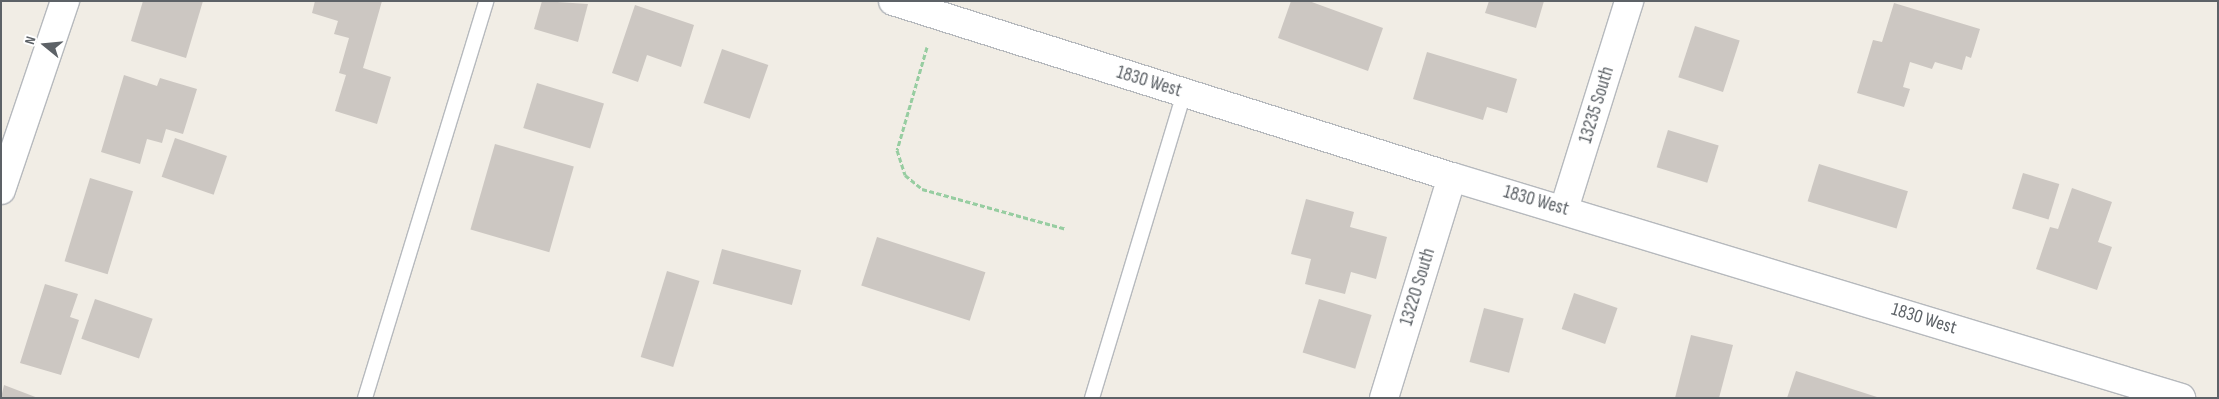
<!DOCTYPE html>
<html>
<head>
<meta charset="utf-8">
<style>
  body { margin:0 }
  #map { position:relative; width:2219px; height:399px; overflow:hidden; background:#f1ede5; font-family:"Sofia Sans Condensed",sans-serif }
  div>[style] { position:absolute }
  .building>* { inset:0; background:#ccc7c2; transform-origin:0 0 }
  .path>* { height:3px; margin-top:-1.5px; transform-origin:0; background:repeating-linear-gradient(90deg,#97cda1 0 5px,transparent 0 7.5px) }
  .roads { filter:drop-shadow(1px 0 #b6b9bd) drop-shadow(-1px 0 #b6b9bd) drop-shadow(0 1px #b6b9bd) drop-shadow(0 -1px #b6b9bd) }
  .lane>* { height:14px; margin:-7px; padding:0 7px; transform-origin:7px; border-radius:7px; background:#fff }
  .street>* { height:28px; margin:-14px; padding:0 14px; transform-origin:14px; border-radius:14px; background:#fff }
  span { translate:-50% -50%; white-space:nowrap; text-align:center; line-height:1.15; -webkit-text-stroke:4px #fff; paint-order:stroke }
  .street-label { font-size:19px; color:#5d6267 }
  .frame { position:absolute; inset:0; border:2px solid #5d6267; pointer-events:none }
  .north { position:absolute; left:20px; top:20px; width:50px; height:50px; -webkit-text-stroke:4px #fff; paint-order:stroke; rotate:287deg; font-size:14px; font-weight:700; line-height:20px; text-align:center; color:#5d6267 }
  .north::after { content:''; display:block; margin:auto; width:18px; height:22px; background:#5d6267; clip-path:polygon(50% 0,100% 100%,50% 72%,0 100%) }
</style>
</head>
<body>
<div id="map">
  <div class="building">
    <div style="clip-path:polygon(143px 1px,203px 1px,186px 58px,131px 41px)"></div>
    <div style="clip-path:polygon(315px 1px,382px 1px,363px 68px,391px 77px,377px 124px,335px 111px,346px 75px,339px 73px,349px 38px,334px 34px,338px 21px,312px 13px)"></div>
    <div style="clip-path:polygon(542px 1px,588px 4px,578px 42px,534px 29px)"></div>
    <div style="clip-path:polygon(1291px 1px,1309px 1px,1383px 28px,1368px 71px,1278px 38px)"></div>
    <div style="clip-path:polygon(1489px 1px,1544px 1px,1536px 28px,1485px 13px)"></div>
    <div style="clip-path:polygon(1894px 3px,1980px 29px,1971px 58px,1966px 56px,1962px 70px,1935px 62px,1932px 69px,1910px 62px,1903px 87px,1910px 89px,1904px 107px,1857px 93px,1873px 40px,1882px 42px)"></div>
    <div style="clip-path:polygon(635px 5px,694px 25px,681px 67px,647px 55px,638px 82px,612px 73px)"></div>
    <div style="left:1695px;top:26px;width:47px;height:54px;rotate:18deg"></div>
    <div style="left:722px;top:49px;width:49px;height:57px;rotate:19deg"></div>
    <div style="clip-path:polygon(1427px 52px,1517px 79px,1507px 113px,1487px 107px,1483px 120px,1413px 99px)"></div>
    <div style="clip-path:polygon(124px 75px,157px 86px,160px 78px,197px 89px,183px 134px,166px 129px,162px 143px,147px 139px,140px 164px,101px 152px)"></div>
    <div style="left:537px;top:83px;width:70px;height:47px;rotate:17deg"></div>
    <div style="left:1668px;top:130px;width:53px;height:39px;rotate:17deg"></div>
    <div style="left:175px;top:138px;width:55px;height:41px;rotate:19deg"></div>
    <div style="left:495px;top:144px;width:82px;height:89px;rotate:16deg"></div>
    <div style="left:1819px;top:164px;width:93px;height:39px;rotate:17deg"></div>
    <div style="left:2023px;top:173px;width:38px;height:37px;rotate:17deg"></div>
    <div style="left:90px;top:178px;width:45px;height:87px;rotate:17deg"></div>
    <div style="clip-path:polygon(2072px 188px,2112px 202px,2098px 242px,2112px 247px,2097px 290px,2036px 269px,2050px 227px,2058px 229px)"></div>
    <div style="clip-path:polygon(1306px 199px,1354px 212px,1350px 227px,1387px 237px,1376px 279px,1351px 272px,1345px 294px,1305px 284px,1311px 259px,1291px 254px)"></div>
    <div style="left:877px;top:237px;width:114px;height:51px;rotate:18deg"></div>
    <div style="left:722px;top:249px;width:82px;height:36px;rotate:15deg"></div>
    <div style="left:667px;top:271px;width:34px;height:90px;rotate:17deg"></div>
    <div style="clip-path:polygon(45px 284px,78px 294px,70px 317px,79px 320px,61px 375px,20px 363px)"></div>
    <div style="left:1574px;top:293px;width:46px;height:38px;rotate:19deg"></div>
    <div style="left:95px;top:299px;width:61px;height:42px;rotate:19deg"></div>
    <div style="left:1319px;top:299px;width:55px;height:56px;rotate:17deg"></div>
    <div style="left:1484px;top:308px;width:41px;height:56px;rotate:15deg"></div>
    <div style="clip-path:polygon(1691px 335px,1733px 345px,1719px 398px,1675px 398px)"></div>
    <div style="clip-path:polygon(1796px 371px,1877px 397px,1877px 398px,1787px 398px)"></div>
    <div style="clip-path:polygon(4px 385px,38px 398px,1px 398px)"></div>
  </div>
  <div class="path">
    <div style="left:927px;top:47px;width:107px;rotate:106.2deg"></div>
    <div style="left:897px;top:150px;width:26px;rotate:72deg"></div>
    <div style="left:905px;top:175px;width:22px;rotate:39deg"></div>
    <div style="left:922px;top:189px;width:149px;rotate:15.5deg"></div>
  </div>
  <div class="roads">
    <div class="lane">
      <div style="left:365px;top:398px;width:415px;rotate:-73deg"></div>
      <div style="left:1092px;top:398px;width:319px;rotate:-73.2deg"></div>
    </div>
    <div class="street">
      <div style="left:893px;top:1px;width:586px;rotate:17.48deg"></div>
      <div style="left:1452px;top:177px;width:762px;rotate:16.86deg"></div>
      <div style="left:1px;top:190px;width:200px;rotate:-71.3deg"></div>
      <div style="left:1564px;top:209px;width:218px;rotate:-72.6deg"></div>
      <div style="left:1384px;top:398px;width:231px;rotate:-72.9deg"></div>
    </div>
  </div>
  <div class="street-label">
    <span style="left:1149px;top:82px;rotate:17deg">1830 West</span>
    <span style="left:1597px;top:105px;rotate:-73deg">13235 South</span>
    <span style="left:1536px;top:201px;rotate:16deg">1830 West</span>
    <span style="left:1418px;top:287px;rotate:-73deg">13220 South</span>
    <span style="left:1924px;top:319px;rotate:17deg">1830 West</span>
  </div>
  <div class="frame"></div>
  <div class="north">N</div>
</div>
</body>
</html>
